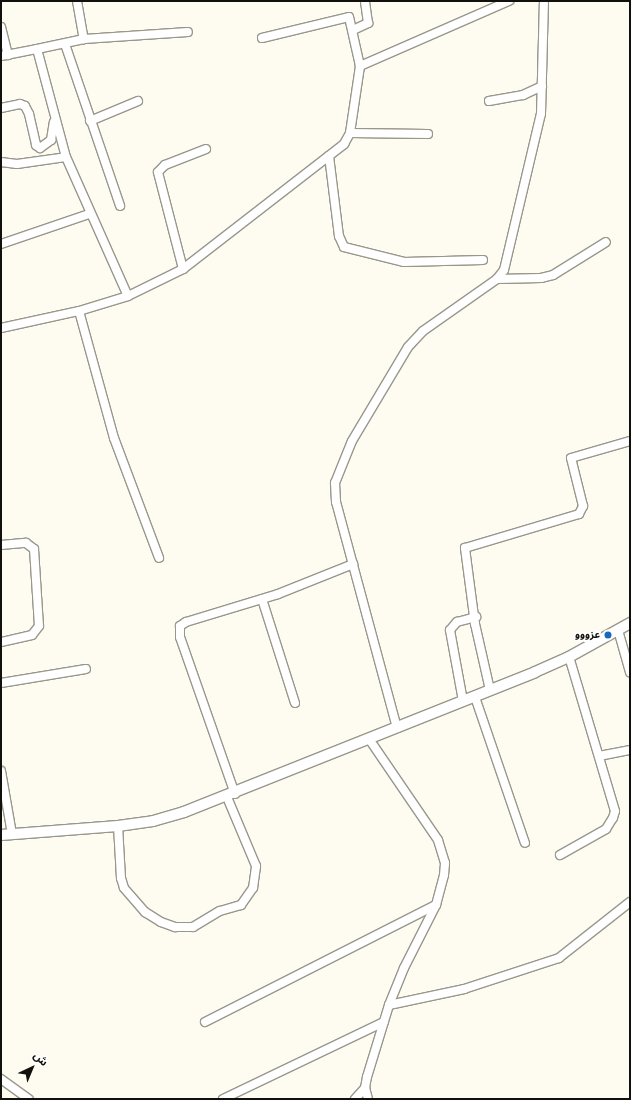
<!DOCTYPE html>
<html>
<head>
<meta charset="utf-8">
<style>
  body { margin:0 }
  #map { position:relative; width:631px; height:1100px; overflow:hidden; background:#fefcf0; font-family:Figtree,"Noto Sans Arabic",sans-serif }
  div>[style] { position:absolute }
  .roads { filter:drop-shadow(1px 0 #99978c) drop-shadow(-1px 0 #99978c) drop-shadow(0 1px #99978c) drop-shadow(0 -1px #99978c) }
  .minor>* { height:8px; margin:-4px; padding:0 4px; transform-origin:4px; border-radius:4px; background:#fff }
  .tertiary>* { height:10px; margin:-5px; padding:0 5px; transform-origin:5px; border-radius:5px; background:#fff }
  .dots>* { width:11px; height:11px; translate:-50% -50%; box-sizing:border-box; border:2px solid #fff; border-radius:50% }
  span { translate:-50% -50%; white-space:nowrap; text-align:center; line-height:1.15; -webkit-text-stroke:4px #fff; paint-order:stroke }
  .poi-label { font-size:10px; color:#10100c; font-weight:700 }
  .right { translate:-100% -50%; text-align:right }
  .frame { position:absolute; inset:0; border:2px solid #10100c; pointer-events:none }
  .north { position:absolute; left:12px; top:1048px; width:40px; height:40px; -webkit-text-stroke:3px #fff; paint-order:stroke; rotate:44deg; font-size:11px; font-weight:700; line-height:16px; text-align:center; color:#10100c }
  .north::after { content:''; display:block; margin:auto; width:14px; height:18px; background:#10100c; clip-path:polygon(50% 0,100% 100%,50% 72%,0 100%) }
</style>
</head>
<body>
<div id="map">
  <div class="roads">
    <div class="minor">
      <div style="left:77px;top:1px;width:39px;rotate:80deg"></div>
      <div style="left:1px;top:27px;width:29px;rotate:76deg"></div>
      <div style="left:353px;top:30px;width:17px;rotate:-25deg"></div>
      <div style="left:368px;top:23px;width:22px;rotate:-98deg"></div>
      <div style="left:262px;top:38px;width:89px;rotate:-13.6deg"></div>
      <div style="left:349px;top:17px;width:50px;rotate:77.3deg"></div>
      <div style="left:65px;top:44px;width:171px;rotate:71.2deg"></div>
      <div style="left:37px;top:49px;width:48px;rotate:-12deg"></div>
      <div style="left:84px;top:39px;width:104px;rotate:-3.9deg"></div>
      <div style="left:1px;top:56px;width:37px;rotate:-11deg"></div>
      <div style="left:37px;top:49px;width:112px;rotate:75deg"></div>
      <div style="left:66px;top:157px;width:152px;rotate:66deg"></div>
      <div style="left:489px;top:101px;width:35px;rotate:-10deg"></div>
      <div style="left:523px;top:95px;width:21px;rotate:-25deg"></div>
      <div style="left:1px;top:108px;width:19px;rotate:-12deg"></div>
      <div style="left:20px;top:104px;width:5px;rotate:22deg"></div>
      <div style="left:25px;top:106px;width:9px;rotate:63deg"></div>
      <div style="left:29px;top:114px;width:32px;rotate:77deg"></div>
      <div style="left:36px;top:145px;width:5px;rotate:37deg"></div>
      <div style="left:40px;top:148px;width:14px;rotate:-36deg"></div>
      <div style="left:51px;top:140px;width:18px;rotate:-81deg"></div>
      <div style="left:90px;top:121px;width:52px;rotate:-22.6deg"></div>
      <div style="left:350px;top:133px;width:78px;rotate:0.7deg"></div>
      <div style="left:329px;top:156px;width:81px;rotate:82.9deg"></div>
      <div style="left:339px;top:236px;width:12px;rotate:66deg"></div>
      <div style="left:344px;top:247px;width:62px;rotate:14deg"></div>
      <div style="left:404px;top:262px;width:79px;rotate:-1.5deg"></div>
      <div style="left:1px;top:162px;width:16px;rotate:7deg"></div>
      <div style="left:17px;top:164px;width:49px;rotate:-8.1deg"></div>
      <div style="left:1px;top:244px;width:93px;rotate:-18.8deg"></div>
      <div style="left:183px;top:269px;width:100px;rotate:-104.5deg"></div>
      <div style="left:158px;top:172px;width:10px;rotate:-45deg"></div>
      <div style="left:165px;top:165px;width:44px;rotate:-21.3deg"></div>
      <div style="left:497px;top:279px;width:44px;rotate:-1.3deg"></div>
      <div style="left:541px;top:278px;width:12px;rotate:-14deg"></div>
      <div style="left:553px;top:275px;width:62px;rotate:-31.9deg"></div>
      <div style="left:79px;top:311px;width:132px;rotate:74.6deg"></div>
      <div style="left:114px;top:438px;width:128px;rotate:69.4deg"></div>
      <div style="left:1px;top:328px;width:80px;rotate:-12.3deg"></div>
      <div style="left:79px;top:311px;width:51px;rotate:-17deg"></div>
      <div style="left:128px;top:296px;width:61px;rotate:-26.1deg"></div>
      <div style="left:183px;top:269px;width:204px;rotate:-37.8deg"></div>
      <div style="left:344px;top:144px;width:13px;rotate:-61deg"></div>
      <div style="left:350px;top:133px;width:68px;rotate:-81.5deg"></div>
      <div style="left:360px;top:66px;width:163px;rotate:-23.6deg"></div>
      <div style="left:1px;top:545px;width:25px;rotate:-5deg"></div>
      <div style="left:26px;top:543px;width:10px;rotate:37deg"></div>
      <div style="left:34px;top:549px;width:77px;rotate:86.3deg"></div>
      <div style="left:39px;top:626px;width:11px;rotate:128deg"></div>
      <div style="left:32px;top:635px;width:32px;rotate:167deg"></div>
      <div style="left:262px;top:599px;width:109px;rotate:72.4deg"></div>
      <div style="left:618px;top:630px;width:44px;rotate:74.1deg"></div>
      <div style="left:1px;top:683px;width:86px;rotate:-9.4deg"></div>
      <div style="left:490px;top:690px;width:68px;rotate:-102.8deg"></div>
      <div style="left:475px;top:624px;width:77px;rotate:-97.5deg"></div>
      <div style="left:465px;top:548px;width:119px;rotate:-16.6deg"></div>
      <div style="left:579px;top:514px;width:9px;rotate:-63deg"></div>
      <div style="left:583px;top:506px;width:49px;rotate:-104deg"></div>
      <div style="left:571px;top:458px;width:61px;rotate:-16.1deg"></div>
      <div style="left:475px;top:697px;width:154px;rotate:71.1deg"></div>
      <div style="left:463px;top:701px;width:72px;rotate:-100.4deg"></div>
      <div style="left:450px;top:630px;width:11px;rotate:-49deg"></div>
      <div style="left:457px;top:622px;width:20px;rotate:-15deg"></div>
      <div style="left:397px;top:728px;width:234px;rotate:-105.1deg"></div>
      <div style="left:336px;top:502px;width:19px;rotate:-93deg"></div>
      <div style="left:335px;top:483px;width:45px;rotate:-68deg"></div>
      <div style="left:352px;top:441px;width:109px;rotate:-59.2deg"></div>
      <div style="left:408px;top:347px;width:22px;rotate:-47deg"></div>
      <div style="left:423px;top:331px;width:90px;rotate:-35.1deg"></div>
      <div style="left:497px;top:279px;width:11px;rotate:-52deg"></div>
      <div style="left:504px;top:270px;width:160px;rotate:-76.7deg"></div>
      <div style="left:541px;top:114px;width:113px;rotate:-88.5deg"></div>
      <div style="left:599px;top:756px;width:32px;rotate:-11deg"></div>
      <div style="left:1px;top:771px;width:64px;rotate:80.1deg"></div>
      <div style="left:235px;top:794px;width:166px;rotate:-109.3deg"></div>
      <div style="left:180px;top:637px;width:11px;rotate:-90deg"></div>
      <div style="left:180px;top:626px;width:7px;rotate:-34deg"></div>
      <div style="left:186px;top:622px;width:96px;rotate:-16.9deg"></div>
      <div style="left:278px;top:594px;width:81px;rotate:-21.8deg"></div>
      <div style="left:118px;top:826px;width:52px;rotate:86.7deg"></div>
      <div style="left:121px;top:878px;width:10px;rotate:73deg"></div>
      <div style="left:124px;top:888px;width:32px;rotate:49deg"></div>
      <div style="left:145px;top:912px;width:19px;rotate:32deg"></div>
      <div style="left:161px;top:922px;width:15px;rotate:20deg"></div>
      <div style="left:175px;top:927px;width:18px"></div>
      <div style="left:193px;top:927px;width:31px;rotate:-31deg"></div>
      <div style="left:220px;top:911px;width:22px;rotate:-16deg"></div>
      <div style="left:241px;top:905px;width:21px;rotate:-55deg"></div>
      <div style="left:253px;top:888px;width:22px;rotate:-82deg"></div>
      <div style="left:256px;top:866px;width:75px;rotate:-112.8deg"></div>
      <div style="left:560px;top:855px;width:53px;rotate:-29.5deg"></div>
      <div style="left:606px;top:829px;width:13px;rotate:-58deg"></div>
      <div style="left:613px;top:818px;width:7px;rotate:-74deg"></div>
      <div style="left:615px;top:811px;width:161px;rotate:-106.6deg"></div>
      <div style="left:389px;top:1005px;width:77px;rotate:-12deg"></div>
      <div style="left:464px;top:989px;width:100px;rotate:-18.1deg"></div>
      <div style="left:559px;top:958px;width:90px;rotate:-38.3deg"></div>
      <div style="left:205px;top:1022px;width:259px;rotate:-26.9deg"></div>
      <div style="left:1px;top:1079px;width:34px;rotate:36deg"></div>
      <div style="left:223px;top:1099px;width:178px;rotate:-25.6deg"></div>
      <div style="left:355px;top:1099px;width:15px;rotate:-48deg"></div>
      <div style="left:368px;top:1099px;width:11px;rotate:-105deg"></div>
      <div style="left:365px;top:1088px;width:11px;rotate:-80deg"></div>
      <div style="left:367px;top:1077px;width:75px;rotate:-73deg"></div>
      <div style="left:389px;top:1005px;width:40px;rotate:-68deg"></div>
      <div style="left:404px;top:968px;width:71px;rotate:-63.1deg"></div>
      <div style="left:436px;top:905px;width:31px;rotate:-75deg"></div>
      <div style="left:444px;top:875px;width:12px;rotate:-85deg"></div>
      <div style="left:445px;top:863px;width:24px;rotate:-107deg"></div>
      <div style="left:438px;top:840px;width:122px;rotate:-124.3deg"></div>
    </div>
    <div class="tertiary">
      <div style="left:1px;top:835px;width:117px;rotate:-4.4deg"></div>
      <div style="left:118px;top:826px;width:35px;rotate:-8deg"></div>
      <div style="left:153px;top:821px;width:32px;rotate:-16deg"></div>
      <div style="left:184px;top:812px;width:378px;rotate:-21.7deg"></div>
      <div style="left:535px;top:672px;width:37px;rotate:-24deg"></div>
      <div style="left:569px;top:657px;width:70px;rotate:-29.1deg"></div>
    </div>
  </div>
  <div class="dots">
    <div style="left:608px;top:635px;background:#166ab8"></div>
  </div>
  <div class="poi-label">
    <span class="right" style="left:600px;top:635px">عزووو</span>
  </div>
  <div class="frame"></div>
  <div class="north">ش</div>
</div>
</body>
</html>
